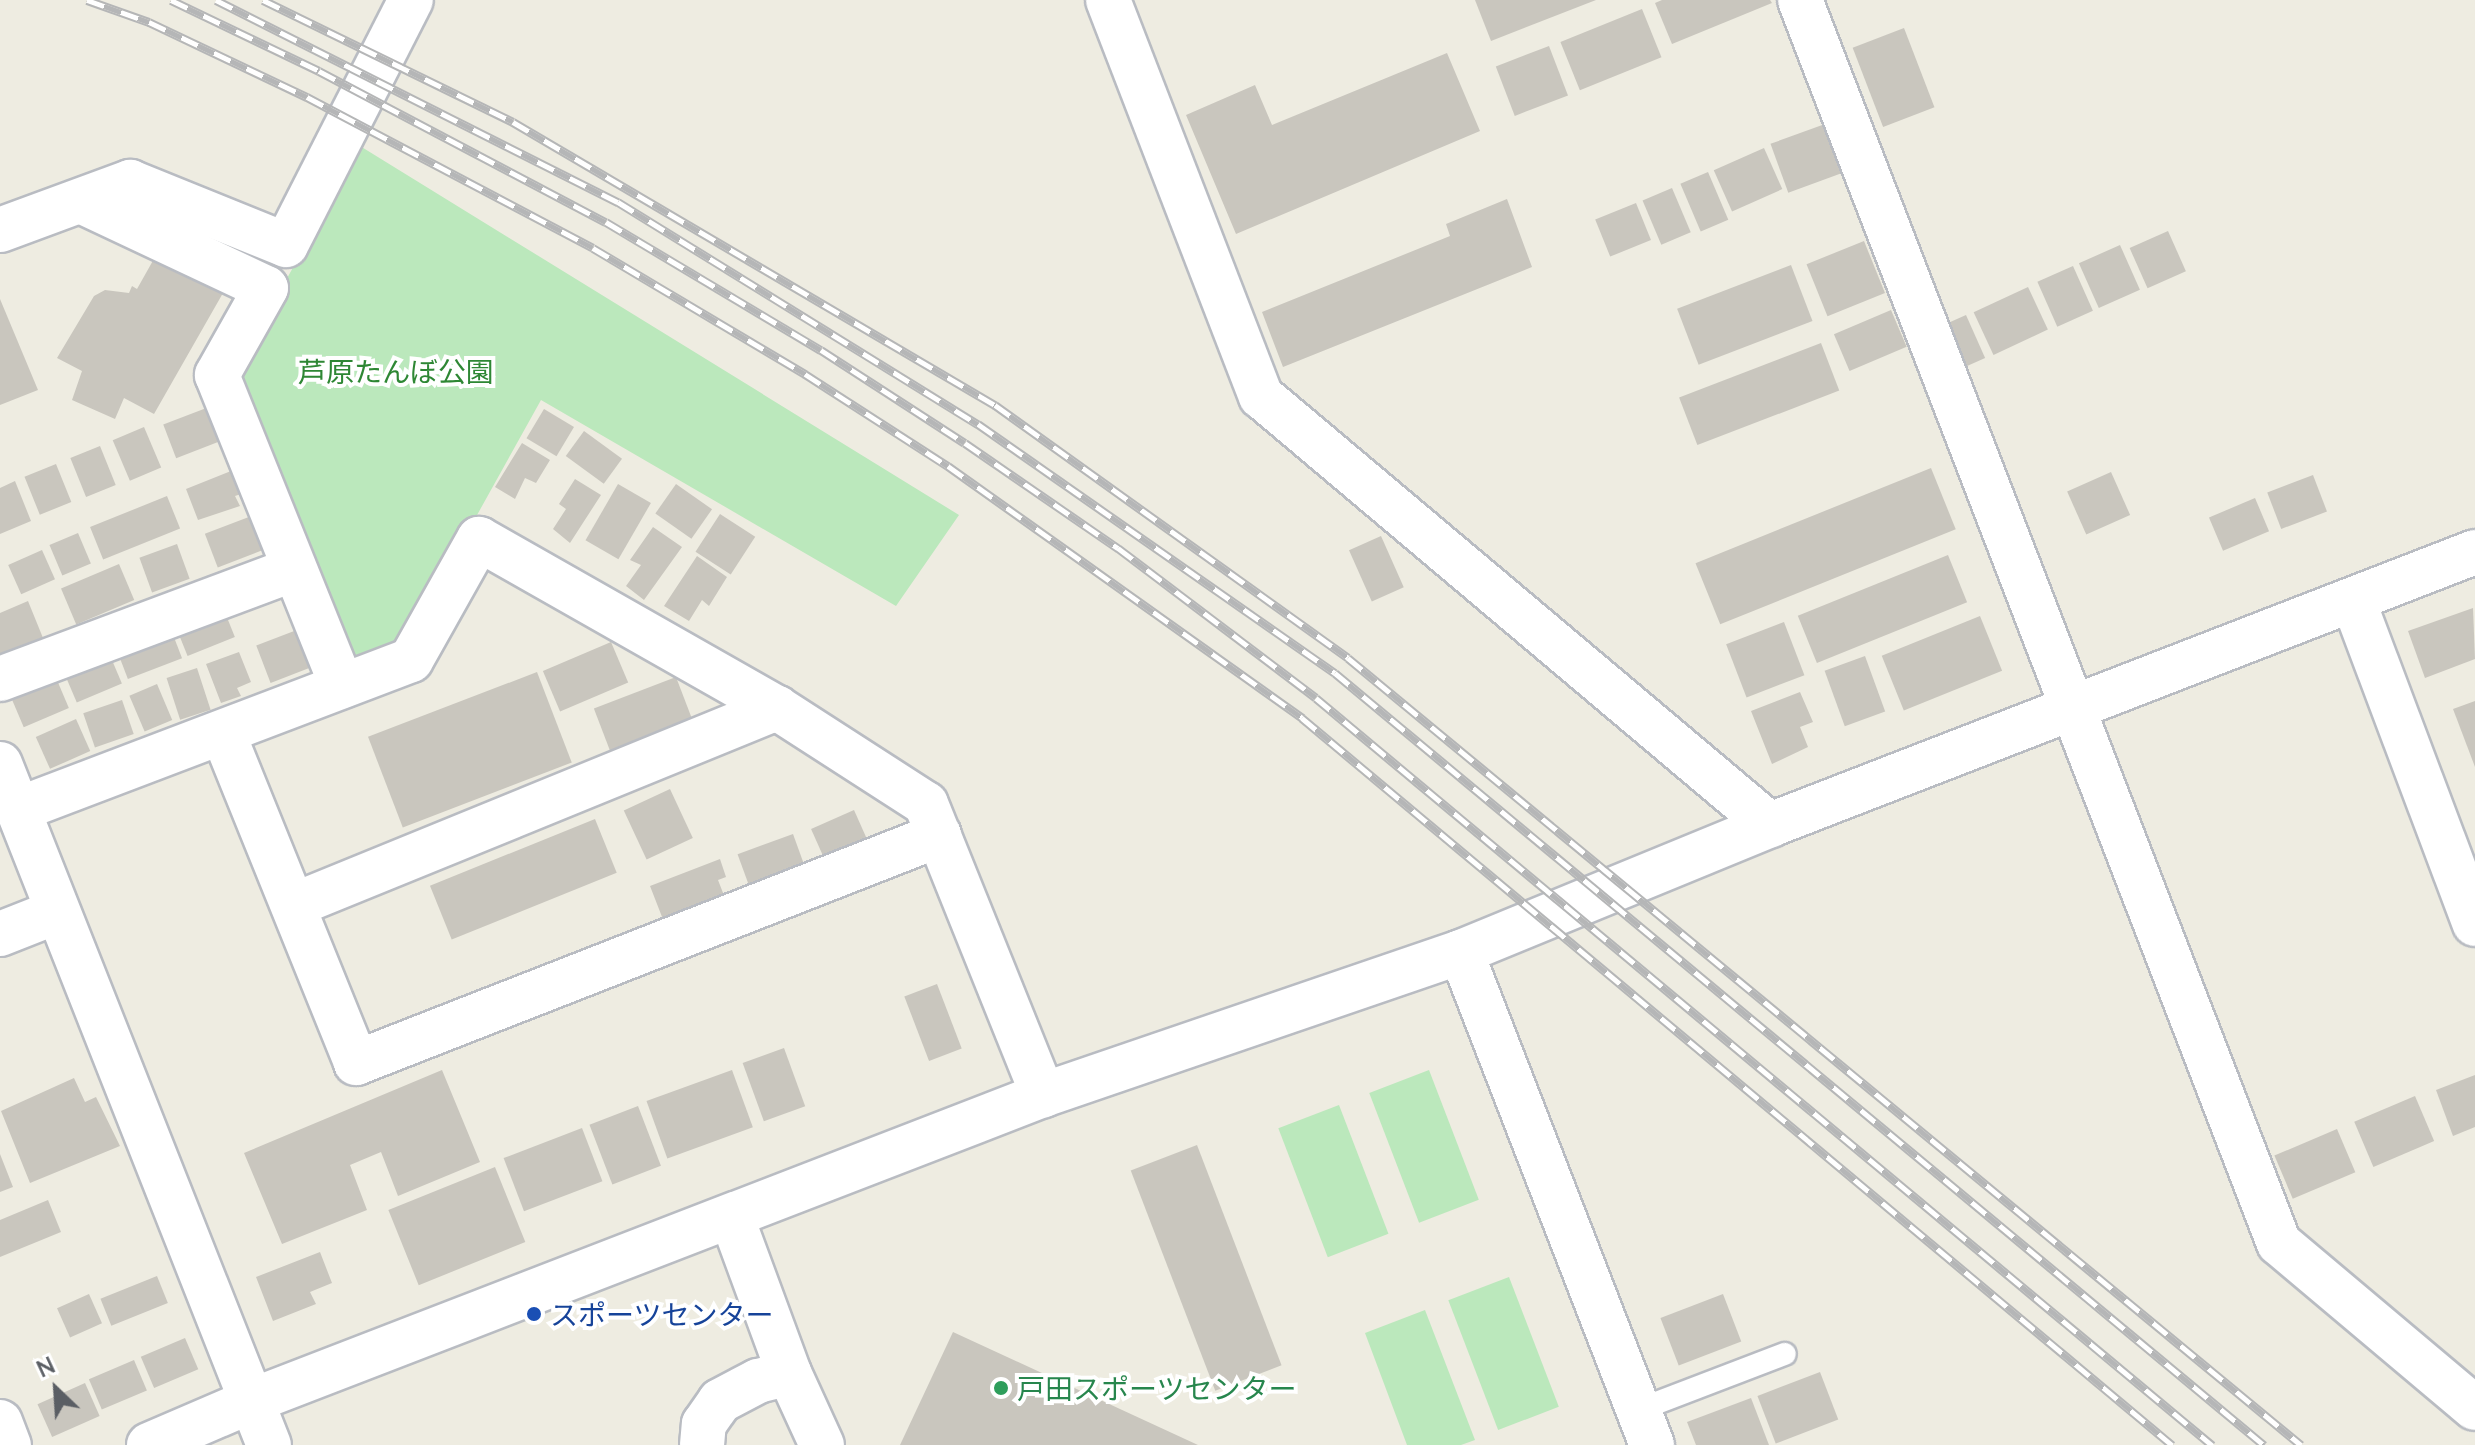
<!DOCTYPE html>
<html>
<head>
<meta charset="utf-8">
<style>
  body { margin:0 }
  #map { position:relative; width:2475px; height:1445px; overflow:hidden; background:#eeece1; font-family:Lato,"Noto Sans JP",sans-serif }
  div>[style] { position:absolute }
  .green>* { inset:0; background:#bbe8bc; transform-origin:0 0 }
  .building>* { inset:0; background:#c9c6be; transform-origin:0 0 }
  .roads { filter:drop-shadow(2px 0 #b9bcc2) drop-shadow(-2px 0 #b9bcc2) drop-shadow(0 2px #b9bcc2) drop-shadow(0 -2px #b9bcc2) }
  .service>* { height:22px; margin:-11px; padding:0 11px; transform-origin:11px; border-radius:11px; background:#fff }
  .minor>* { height:44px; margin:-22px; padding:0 22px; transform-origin:22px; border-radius:22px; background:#fff }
  .rail>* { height:9px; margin-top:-4.5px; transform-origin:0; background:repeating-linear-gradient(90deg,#fff 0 18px,#b5b6b7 0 36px); box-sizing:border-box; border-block:2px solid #b5b6b7 }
  .dots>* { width:22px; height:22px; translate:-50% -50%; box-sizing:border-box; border:4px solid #fff; border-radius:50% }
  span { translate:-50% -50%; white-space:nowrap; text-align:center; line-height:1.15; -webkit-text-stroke:8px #fff; paint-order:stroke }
  .park-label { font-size:28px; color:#2e8734 }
  .transit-label { font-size:28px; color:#164399 }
  .left { translate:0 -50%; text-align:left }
  .leisure-label { font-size:28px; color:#27864d }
  .north { position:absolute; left:16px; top:1349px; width:80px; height:80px; -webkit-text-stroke:6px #fff; paint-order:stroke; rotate:335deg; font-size:22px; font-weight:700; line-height:32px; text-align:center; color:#5a5e64 }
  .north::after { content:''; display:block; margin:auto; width:28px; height:36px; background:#5a5e64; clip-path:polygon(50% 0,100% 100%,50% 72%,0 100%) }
</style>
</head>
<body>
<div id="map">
  <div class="green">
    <div style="clip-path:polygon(360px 146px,959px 515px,896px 606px,541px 400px,407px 641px,351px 666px,237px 369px)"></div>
    <div style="left:1429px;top:1070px;width:139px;height:64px;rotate:69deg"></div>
    <div style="left:1339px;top:1105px;width:138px;height:65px;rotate:69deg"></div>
    <div style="left:1509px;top:1277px;width:139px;height:65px;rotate:69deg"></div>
    <div style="clip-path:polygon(1425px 1310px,1475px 1440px,1461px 1445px,1407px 1445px,1365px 1333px)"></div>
  </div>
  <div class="building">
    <div style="clip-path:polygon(1475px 0,1596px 0,1491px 41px)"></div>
    <div style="clip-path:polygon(1662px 0,1770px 0,1772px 3px,1672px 44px,1655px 3px)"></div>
    <div style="left:1642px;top:9px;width:52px;height:88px;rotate:68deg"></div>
    <div style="left:1904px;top:28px;width:85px;height:55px;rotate:69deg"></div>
    <div style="left:1549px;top:46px;width:53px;height:57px;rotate:69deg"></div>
    <div style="clip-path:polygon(1447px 53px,1480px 131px,1236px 234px,1186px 115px,1255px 85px,1272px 125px)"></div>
    <div style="left:1825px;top:124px;width:52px;height:58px;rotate:70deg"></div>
    <div style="left:1764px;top:148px;width:45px;height:55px;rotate:66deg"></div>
    <div style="left:1708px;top:172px;width:52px;height:30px;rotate:67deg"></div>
    <div style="left:1672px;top:188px;width:48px;height:32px;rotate:67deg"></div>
    <div style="clip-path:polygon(1507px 199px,1532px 267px,1283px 367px,1262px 312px,1450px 236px,1446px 224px)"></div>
    <div style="left:1636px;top:203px;width:40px;height:44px;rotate:68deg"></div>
    <div style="left:2168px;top:231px;width:44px;height:42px;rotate:66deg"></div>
    <div style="left:1864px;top:241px;width:56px;height:62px;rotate:68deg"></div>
    <div style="left:2120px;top:245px;width:49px;height:45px;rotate:66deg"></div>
    <div style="clip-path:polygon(155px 257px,223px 293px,154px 414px,124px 398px,115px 419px,72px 400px,82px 371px,57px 358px,94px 296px,105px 290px,129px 293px,132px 286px,137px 289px)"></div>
    <div style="left:1791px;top:265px;width:60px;height:122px;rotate:69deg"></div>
    <div style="left:2073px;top:266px;width:49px;height:39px;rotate:66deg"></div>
    <div style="left:2028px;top:287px;width:47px;height:60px;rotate:65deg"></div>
    <div style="clip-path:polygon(0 299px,38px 390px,0 405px)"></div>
    <div style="left:1891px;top:310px;width:40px;height:62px;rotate:67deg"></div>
    <div style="left:1966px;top:315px;width:47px;height:40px;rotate:66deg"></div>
    <div style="left:1821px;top:343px;width:51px;height:152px;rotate:69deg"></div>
    <div style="left:209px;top:407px;width:36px;height:49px;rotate:69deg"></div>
    <div style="left:544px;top:409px;width:35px;height:34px;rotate:31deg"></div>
    <div style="left:144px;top:427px;width:44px;height:34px;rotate:67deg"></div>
    <div style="left:584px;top:431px;width:47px;height:31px;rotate:36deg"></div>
    <div style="clip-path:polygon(522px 443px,550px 460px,536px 483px,525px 478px,515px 499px,495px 487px)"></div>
    <div style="left:100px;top:446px;width:42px;height:32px;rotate:68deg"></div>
    <div style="left:56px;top:464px;width:41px;height:34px;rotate:68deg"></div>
    <div style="left:1931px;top:468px;width:66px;height:254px;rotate:68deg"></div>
    <div style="clip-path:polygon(236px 469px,247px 492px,235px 496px,240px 506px,198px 520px,186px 489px)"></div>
    <div style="left:2111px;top:472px;width:47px;height:48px;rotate:66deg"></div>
    <div style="left:2313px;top:475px;width:39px;height:49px;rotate:69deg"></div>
    <div style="clip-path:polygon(575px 479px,601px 495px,570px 543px,553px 529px,566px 509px,559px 504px)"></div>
    <div style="clip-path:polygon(15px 481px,31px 521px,0 534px,0 488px)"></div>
    <div style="left:618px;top:484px;width:38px;height:65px;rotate:30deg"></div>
    <div style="left:676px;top:484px;width:44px;height:36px;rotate:35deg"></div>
    <div style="left:167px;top:496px;width:35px;height:83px;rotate:68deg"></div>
    <div style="left:2255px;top:498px;width:36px;height:50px;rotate:67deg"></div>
    <div style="left:259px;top:513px;width:36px;height:58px;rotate:69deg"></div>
    <div style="left:720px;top:514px;width:42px;height:45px;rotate:33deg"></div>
    <div style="clip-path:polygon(653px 527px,682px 547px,644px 600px,626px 586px,641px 565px,630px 560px)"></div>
    <div style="left:78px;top:533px;width:33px;height:31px;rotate:67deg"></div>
    <div style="left:1381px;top:536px;width:56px;height:35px;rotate:66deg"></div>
    <div style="left:177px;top:544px;width:37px;height:40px;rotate:70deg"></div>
    <div style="left:42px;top:550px;width:32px;height:37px;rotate:66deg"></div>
    <div style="left:1948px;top:555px;width:51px;height:162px;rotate:68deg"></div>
    <div style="clip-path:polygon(697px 556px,727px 577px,709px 606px,702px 600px,689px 621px,664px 606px)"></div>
    <div style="left:119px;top:564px;width:39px;height:63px;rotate:67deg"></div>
    <div style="clip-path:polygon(28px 601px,43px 638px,0 656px,0 613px)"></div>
    <div style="clip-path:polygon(2473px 608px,2475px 659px,2425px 678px,2408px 631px)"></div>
    <div style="left:224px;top:610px;width:29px;height:51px;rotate:68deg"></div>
    <div style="left:1980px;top:616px;width:59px;height:106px;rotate:68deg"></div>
    <div style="left:1784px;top:622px;width:57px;height:62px;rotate:69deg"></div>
    <div style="left:302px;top:628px;width:40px;height:49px;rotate:69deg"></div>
    <div style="left:172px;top:632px;width:28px;height:58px;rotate:69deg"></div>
    <div style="left:611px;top:642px;width:44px;height:74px;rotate:67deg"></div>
    <div style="clip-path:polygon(239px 652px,251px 682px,237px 688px,241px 696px,221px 703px,206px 664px)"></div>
    <div style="left:109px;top:653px;width:33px;height:49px;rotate:67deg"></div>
    <div style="left:1865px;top:656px;width:59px;height:43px;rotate:70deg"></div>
    <div style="left:197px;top:668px;width:44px;height:32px;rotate:72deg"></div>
    <div style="left:537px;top:672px;width:97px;height:181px;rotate:69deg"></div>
    <div style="left:54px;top:673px;width:38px;height:49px;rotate:67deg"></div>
    <div style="left:676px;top:677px;width:47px;height:88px;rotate:69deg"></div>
    <div style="left:157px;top:684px;width:39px;height:30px;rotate:67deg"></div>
    <div style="clip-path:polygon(1800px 692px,1813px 722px,1800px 727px,1808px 747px,1772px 764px,1751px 711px)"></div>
    <div style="left:122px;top:700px;width:36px;height:41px;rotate:71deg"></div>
    <div style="clip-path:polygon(2475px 701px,2475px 767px,2453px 709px)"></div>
    <div style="left:76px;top:719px;width:35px;height:44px;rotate:66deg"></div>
    <div style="left:670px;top:789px;width:54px;height:51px;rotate:65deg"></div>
    <div style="left:854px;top:810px;width:35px;height:47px;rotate:66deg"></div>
    <div style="left:595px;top:819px;width:58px;height:178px;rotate:68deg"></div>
    <div style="left:793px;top:834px;width:35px;height:59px;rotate:70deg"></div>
    <div style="clip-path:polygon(720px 859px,726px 877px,718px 880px,725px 898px,664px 922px,650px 886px)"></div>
    <div style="left:937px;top:984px;width:69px;height:35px;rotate:69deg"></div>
    <div style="left:784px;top:1048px;width:62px;height:44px;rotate:70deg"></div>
    <div style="clip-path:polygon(442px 1070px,480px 1162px,398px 1196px,381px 1152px,350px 1165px,367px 1210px,282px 1244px,244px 1153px)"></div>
    <div style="left:732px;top:1070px;width:61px;height:91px;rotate:70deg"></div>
    <div style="clip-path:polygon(2475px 1075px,2475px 1127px,2453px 1136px,2436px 1090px)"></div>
    <div style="clip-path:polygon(74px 1078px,85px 1102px,96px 1097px,120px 1146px,30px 1183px,1px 1111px)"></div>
    <div style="left:2415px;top:1096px;width:49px;height:66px;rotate:67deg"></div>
    <div style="left:638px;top:1106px;width:64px;height:52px;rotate:69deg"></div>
    <div style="left:582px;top:1128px;width:57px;height:84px;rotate:69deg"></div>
    <div style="left:2337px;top:1129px;width:47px;height:68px;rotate:67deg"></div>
    <div style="left:1197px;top:1145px;width:236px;height:71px;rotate:69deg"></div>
    <div style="clip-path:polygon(0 1154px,13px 1187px,0 1192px)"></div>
    <div style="left:495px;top:1167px;width:81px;height:115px;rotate:68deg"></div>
    <div style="clip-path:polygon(48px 1200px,61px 1232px,0 1257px,0 1220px)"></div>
    <div style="clip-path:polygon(320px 1252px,332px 1283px,310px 1292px,316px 1304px,273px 1321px,256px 1277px)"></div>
    <div style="left:157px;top:1276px;width:29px;height:61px;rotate:68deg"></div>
    <div style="left:89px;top:1294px;width:32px;height:35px;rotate:66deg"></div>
    <div style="left:1723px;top:1294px;width:51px;height:67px;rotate:69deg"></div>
    <div style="clip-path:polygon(953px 1332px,1198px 1445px,900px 1445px)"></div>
    <div style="left:185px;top:1338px;width:34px;height:48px;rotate:67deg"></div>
    <div style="left:134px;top:1360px;width:33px;height:49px;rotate:67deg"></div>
    <div style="left:1820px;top:1372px;width:51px;height:67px;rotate:69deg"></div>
    <div style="left:85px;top:1383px;width:36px;height:52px;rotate:66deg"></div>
    <div style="clip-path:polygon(1751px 1398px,1769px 1445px,1696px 1445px,1687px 1422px)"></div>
  </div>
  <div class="roads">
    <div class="service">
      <div style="left:1638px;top:1410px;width:157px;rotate:-20.9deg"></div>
    </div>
    <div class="minor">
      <div style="left:1108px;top:0;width:425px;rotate:68.9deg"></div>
      <div style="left:1261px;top:396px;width:666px;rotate:40.13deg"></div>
      <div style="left:1800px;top:0;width:1332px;rotate:68.93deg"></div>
      <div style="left:2279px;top:1243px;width:256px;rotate:40.1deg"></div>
      <div style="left:83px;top:202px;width:202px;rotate:25.2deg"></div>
      <div style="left:266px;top:288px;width:100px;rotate:119.4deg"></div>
      <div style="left:217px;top:375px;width:335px;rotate:68.1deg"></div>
      <div style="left:0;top:230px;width:139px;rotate:-20.3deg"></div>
      <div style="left:130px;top:182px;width:168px;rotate:22deg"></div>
      <div style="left:286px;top:245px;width:275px;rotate:-63deg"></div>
      <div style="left:2353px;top:600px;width:346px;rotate:69.4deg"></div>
      <div style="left:0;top:679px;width:314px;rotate:-20.5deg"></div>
      <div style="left:223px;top:733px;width:356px;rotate:68deg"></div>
      <div style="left:356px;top:1063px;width:626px;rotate:-21.36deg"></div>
      <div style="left:0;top:764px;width:732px;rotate:68.45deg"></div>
      <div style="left:19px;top:809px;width:419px;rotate:-20.8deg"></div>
      <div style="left:411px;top:660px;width:139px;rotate:-60.7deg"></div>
      <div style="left:479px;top:539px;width:343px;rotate:29.6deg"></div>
      <div style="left:777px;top:708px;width:177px;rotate:32.8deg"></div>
      <div style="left:926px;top:804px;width:314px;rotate:68.1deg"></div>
      <div style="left:294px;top:905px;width:522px;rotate:-22.19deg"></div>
      <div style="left:0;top:934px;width:60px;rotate:-21.4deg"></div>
      <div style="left:1461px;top:952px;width:529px;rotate:68.82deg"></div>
      <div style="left:732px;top:1218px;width:165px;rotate:69.8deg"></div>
      <div style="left:789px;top:1373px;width:79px;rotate:65.4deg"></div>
      <div style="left:0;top:1422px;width:25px;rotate:69deg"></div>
      <div style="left:149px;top:1445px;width:111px;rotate:-23.3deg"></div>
      <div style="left:251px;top:1401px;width:849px;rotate:-21.12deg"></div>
      <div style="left:1043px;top:1095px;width:442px;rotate:-18.9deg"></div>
      <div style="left:1461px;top:952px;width:334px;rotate:-22.3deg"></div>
      <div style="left:1770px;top:825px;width:756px;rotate:-21.17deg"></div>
      <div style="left:702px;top:1445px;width:21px;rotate:-85deg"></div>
      <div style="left:704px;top:1424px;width:28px;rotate:-55deg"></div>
      <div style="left:720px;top:1401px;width:43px;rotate:-27.8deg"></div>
      <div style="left:758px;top:1381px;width:32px;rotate:-14deg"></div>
    </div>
  </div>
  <div class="rail">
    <div style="left:87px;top:0;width:66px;rotate:19.5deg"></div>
    <div style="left:149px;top:22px;width:175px;rotate:25.4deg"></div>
    <div style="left:307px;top:97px;width:323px;rotate:27.8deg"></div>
    <div style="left:593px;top:248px;width:247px;rotate:30.7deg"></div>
    <div style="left:805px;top:374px;width:170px;rotate:32.8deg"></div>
    <div style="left:948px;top:466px;width:435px;rotate:35.4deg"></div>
    <div style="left:1302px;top:718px;width:1134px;rotate:39.88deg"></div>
    <div style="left:171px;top:0;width:164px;rotate:25.6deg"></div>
    <div style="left:319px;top:71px;width:324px;rotate:27.8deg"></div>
    <div style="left:606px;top:222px;width:250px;rotate:30.8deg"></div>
    <div style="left:821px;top:350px;width:171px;rotate:32.9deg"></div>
    <div style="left:965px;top:443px;width:186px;rotate:34.5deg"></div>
    <div style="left:1118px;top:548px;width:248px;rotate:37.1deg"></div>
    <div style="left:1316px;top:698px;width:1167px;rotate:39.82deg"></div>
    <div style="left:216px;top:0;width:450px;rotate:26.7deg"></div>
    <div style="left:618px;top:202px;width:423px;rotate:31.7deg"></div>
    <div style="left:978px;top:424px;width:435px;rotate:34.9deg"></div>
    <div style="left:1335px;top:673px;width:1208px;rotate:39.73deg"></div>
    <div style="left:263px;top:0;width:278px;rotate:26deg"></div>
    <div style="left:513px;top:122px;width:559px;rotate:30.42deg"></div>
    <div style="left:995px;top:405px;width:434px;rotate:35.6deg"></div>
    <div style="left:1348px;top:658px;width:1236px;rotate:39.55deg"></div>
  </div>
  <div class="dots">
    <div style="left:534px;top:1314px;background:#1a4fb4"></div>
    <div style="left:1001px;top:1388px;background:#2e9e5b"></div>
  </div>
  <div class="park-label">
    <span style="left:396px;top:371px">芦原たんぼ公園</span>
  </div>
  <div class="transit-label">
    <span class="left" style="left:550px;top:1314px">スポーツセンター</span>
  </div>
  <div class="leisure-label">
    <span class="left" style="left:1017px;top:1388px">戸田スポーツセンター</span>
  </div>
  <div class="north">N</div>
</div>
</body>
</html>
